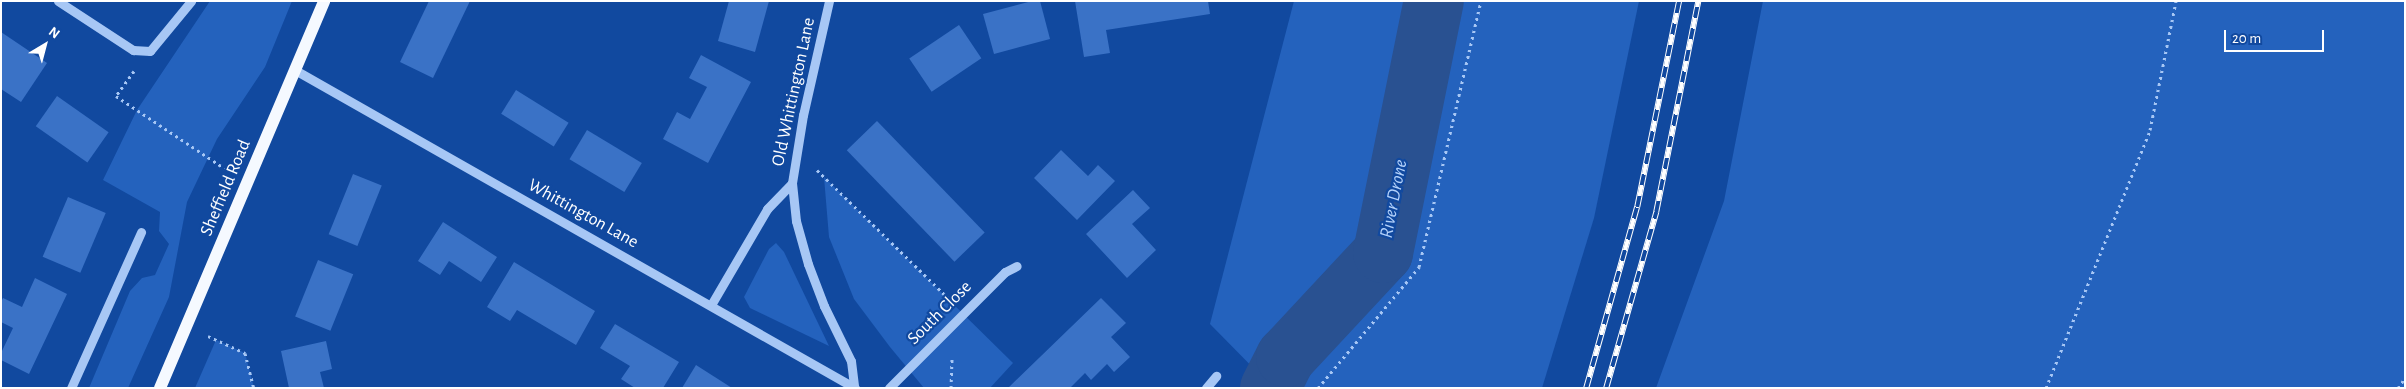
<!DOCTYPE html>
<html>
<head>
<meta charset="utf-8">
<style>
  body { margin:0 }
  #map { position:relative; width:2406px; height:389px; overflow:hidden; background:#11499f; font-family:"Alegreya Sans",sans-serif }
  div>[style] { position:absolute }
  .green>* { inset:0; background:#2462bd }
  .river>* { height:60px; margin:-30px; padding:0 30px; transform-origin:30px; border-radius:30px; background:#295191 }
  .building>* { inset:0; background:#3a72c6; transform-origin:0 0 }
  .path>* { height:3px; margin-top:-1.5px; transform-origin:0; background:repeating-linear-gradient(90deg,#a7c7f5 0 2.5px,transparent 0 6.5px) }
  .minor>* { height:9px; margin:-4.5px; padding:0 4.5px; transform-origin:4.5px; border-radius:4.5px; background:#a7c7f5 }
  .major>* { height:12px; margin:-6px; padding:0 6px; transform-origin:6px; border-radius:6px; background:#f5f9ff }
  .rail>* { height:5.5px; margin-top:-2.75px; transform-origin:0; background:repeating-linear-gradient(90deg,#11499f 0 11px,#fff 0 22px); box-sizing:border-box; border-block:1px solid #fff }
  span { translate:-50% -50%; white-space:nowrap; text-align:center; line-height:1.15; -webkit-text-stroke:4.5px #11499f; paint-order:stroke }
  .street-label { font-size:18px; color:#fff }
  .water-label { font-size:19px; color:#b4d2fb; font-style:italic }
  .frame { position:absolute; inset:0; border:2px solid #fff; pointer-events:none }
  .north { position:absolute; left:20px; top:20px; width:50px; height:50px; -webkit-text-stroke:4px #11499f; paint-order:stroke; rotate:37deg; font-size:14px; font-weight:700; line-height:20px; text-align:center; color:#fff }
  .north::after { content:''; display:block; margin:auto; width:18px; height:22px; background:#fff; clip-path:polygon(50% 0,100% 100%,50% 72%,0 100%) }
  .scale { position:absolute; left:2224px; top:30px; width:100px; height:22px; box-sizing:border-box; border:2px solid #fff; border-top:0; padding-left:6px; font-size:15px; line-height:18px; white-space:nowrap; color:#fff; -webkit-text-stroke:4px #11499f; paint-order:stroke }
</style>
</head>
<body>
<div id="map">
  <div class="green">
    <div style="clip-path:polygon(210px 1px,292px 1px,265px 67px,217px 139px,187px 202px,169px 297px,128px 388px,89px 388px,130px 291px,142px 278px,155px 275px,169px 244px,159px 231px,160px 212px,103px 180px,137px 110px)"></div>
    <div style="clip-path:polygon(1294px 1px,1639px 1px,1594px 218px,1542px 388px,1273px 388px,1210px 324px)"></div>
    <div style="clip-path:polygon(1763px 1px,2405px 1px,2405px 388px,1656px 388px,1724px 201px)"></div>
    <div style="clip-path:polygon(824px 177px,1013px 363px,990px 388px,924px 388px,890px 347px,854px 299px,829px 237px)"></div>
    <div style="clip-path:polygon(776px 243px,784px 252px,829px 346px,750px 308px,744px 297px,769px 249px)"></div>
    <div style="clip-path:polygon(216px 340px,245px 353px,254px 388px,195px 388px)"></div>
  </div>
  <div class="river">
    <div style="left:1270px;top:388px;width:35px;rotate:-63deg"></div>
    <div style="left:1286px;top:357px;width:142px;rotate:-47deg"></div>
    <div style="left:1383px;top:253px;width:257px;rotate:-78.6deg"></div>
  </div>
  <div class="building">
    <div style="clip-path:polygon(429px 1px,470px 1px,433px 78px,400px 62px)"></div>
    <div style="clip-path:polygon(729px 1px,769px 1px,755px 52px,718px 41px)"></div>
    <div style="clip-path:polygon(1032px 1px,1040px 1px,1050px 39px,994px 54px,983px 14px)"></div>
    <div style="clip-path:polygon(1075px 1px,1208px 1px,1210px 14px,1106px 30px,1110px 53px,1084px 57px)"></div>
    <div style="left:959px;top:25px;width:40px;height:60px;rotate:56deg"></div>
    <div style="clip-path:polygon(1px 32px,47px 63px,21px 102px,1px 89px)"></div>
    <div style="clip-path:polygon(701px 55px,751px 82px,708px 163px,663px 139px,677px 112px,690px 119px,707px 87px,689px 78px)"></div>
    <div style="left:516px;top:90px;width:62px;height:28px;rotate:32deg"></div>
    <div style="left:57px;top:96px;width:63px;height:37px;rotate:35deg"></div>
    <div style="left:877px;top:121px;width:155px;height:42px;rotate:46deg"></div>
    <div style="left:587px;top:130px;width:64px;height:34px;rotate:31deg"></div>
    <div style="clip-path:polygon(1061px 150px,1088px 176px,1098px 165px,1115px 181px,1077px 220px,1034px 178px)"></div>
    <div style="left:353px;top:174px;width:31px;height:65px;rotate:22deg"></div>
    <div style="clip-path:polygon(1133px 190px,1150px 208px,1132px 224px,1156px 250px,1127px 278px,1086px 234px)"></div>
    <div style="left:68px;top:197px;width:41px;height:65px;rotate:23deg"></div>
    <div style="clip-path:polygon(443px 222px,497px 257px,481px 282px,449px 261px,440px 275px,418px 261px)"></div>
    <div style="left:318px;top:260px;width:38px;height:61px;rotate:22deg"></div>
    <div style="clip-path:polygon(514px 262px,595px 311px,576px 345px,517px 310px,510px 321px,487px 307px)"></div>
    <div style="clip-path:polygon(35px 278px,67px 294px,29px 374px,1px 360px,1px 353px,13px 328px,1px 322px,1px 302px,3px 298px,22px 307px)"></div>
    <div style="clip-path:polygon(1101px 298px,1126px 323px,1111px 337px,1130px 357px,1114px 372px,1107px 364px,1091px 380px,1085px 373px,1070px 388px,1008px 388px)"></div>
    <div style="clip-path:polygon(615px 324px,679px 362px,663px 388px,635px 388px,621px 379px,630px 366px,600px 348px)"></div>
    <div style="clip-path:polygon(326px 341px,332px 369px,320px 372px,324px 388px,289px 388px,281px 351px)"></div>
    <div style="clip-path:polygon(696px 365px,732px 388px,682px 388px)"></div>
  </div>
  <div class="path">
    <div style="left:134px;top:71px;width:31px;rotate:126deg"></div>
    <div style="left:116px;top:96px;width:133px;rotate:33.7deg"></div>
    <div style="left:817px;top:170px;width:183px;rotate:44.3deg"></div>
    <div style="left:208px;top:336px;width:41px;rotate:24.7deg"></div>
    <div style="left:245px;top:353px;width:36px;rotate:76deg"></div>
    <div style="left:951px;top:388px;width:32px;rotate:-88deg"></div>
    <div style="left:1318px;top:388px;width:158px;rotate:-50.1deg"></div>
    <div style="left:1419px;top:267px;width:273px;rotate:-76.9deg"></div>
    <div style="left:2046px;top:388px;width:278px;rotate:-68deg"></div>
    <div style="left:2150px;top:130px;width:132px;rotate:-78.6deg"></div>
    <div style="left:2398px;top:388px;width:12px;rotate:-55deg"></div>
  </div>
  <div class="minor">
    <div style="left:58px;top:1px;width:90px;rotate:33.2deg"></div>
    <div style="left:133px;top:50px;width:17px;rotate:3deg"></div>
    <div style="left:150px;top:51px;width:65px;rotate:-50.6deg"></div>
    <div style="left:829px;top:1px;width:117px;rotate:102.8deg"></div>
    <div style="left:803px;top:115px;width:69px;rotate:99.2deg"></div>
    <div style="left:792px;top:183px;width:38px;rotate:84deg"></div>
    <div style="left:796px;top:221px;width:45px;rotate:74.4deg"></div>
    <div style="left:808px;top:264px;width:45px;rotate:69.1deg"></div>
    <div style="left:824px;top:306px;width:61px;rotate:63.9deg"></div>
    <div style="left:851px;top:361px;width:26px;rotate:83deg"></div>
    <div style="left:295px;top:70px;width:644px;rotate:29.59deg"></div>
    <div style="left:711px;top:305px;width:111px;rotate:-59.7deg"></div>
    <div style="left:767px;top:209px;width:36px;rotate:-46deg"></div>
    <div style="left:71px;top:388px;width:171px;rotate:-65.8deg"></div>
    <div style="left:889px;top:388px;width:164px;rotate:-45deg"></div>
    <div style="left:1005px;top:272px;width:13px;rotate:-27deg"></div>
    <div style="left:1206px;top:388px;width:16px;rotate:-50deg"></div>
  </div>
  <div class="major">
    <div style="left:160px;top:388px;width:420px;rotate:-67deg"></div>
  </div>
  <div class="rail">
    <div style="left:1586px;top:388px;width:188px;rotate:-74.3deg"></div>
    <div style="left:1637px;top:207px;width:210px;rotate:-78.5deg"></div>
    <div style="left:1606px;top:388px;width:183px;rotate:-74.1deg"></div>
    <div style="left:1656px;top:212px;width:215px;rotate:-78.7deg"></div>
  </div>
  <div class="street-label">
    <span style="left:794px;top:92px;rotate:-78deg">Old Whittington Lane</span>
    <span style="left:226px;top:188px;rotate:-67deg">Sheffield Road</span>
    <span style="left:583px;top:214px;rotate:29deg">Whittington Lane</span>
    <span style="left:940px;top:313px;rotate:-45deg">South Close</span>
  </div>
  <div class="water-label">
    <span style="left:1394px;top:199px;rotate:-79deg">River Drone</span>
  </div>
  <div class="frame"></div>
  <div class="north">N</div>
  <div class="scale">20 m</div>
</div>
</body>
</html>
